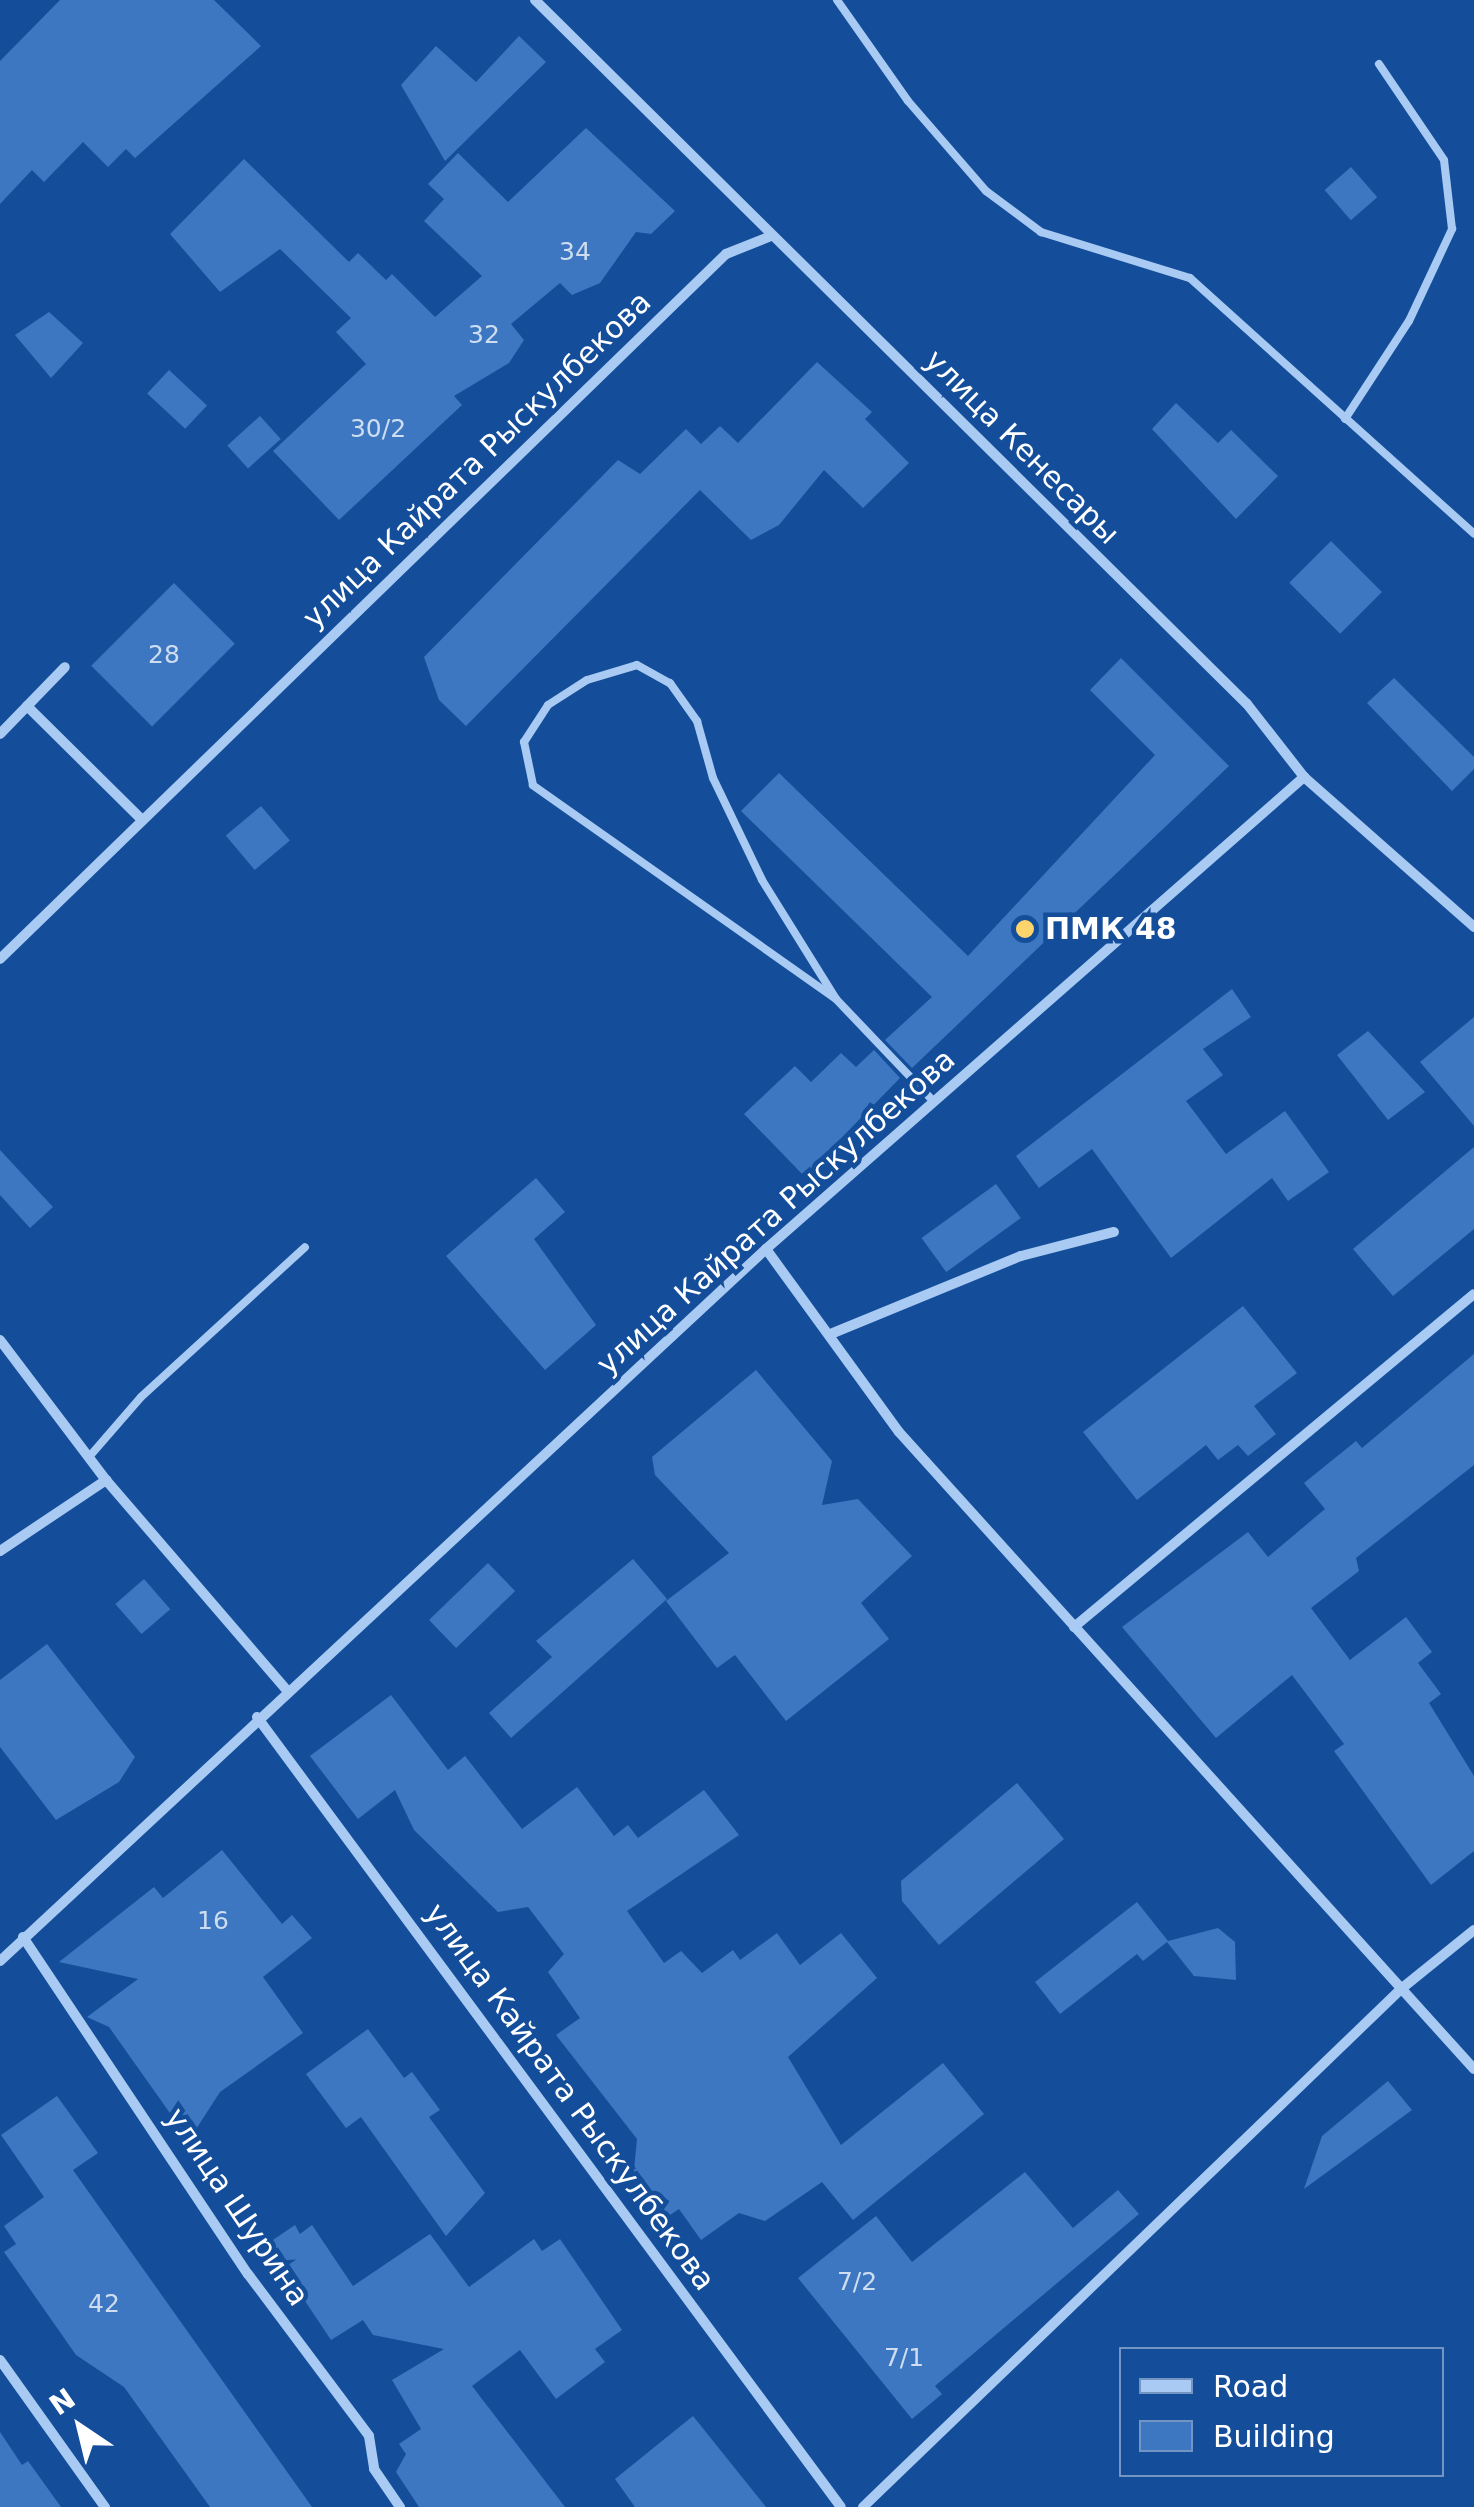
<!DOCTYPE html>
<html>
<head>
<meta charset="utf-8">
<style>
  body { margin:0 }
  #map { position:relative; width:1474px; height:2507px; overflow:hidden; background:#144e9b; font-family:"DejaVu Sans",sans-serif }
  div>[style] { position:absolute }
  .building>* { inset:0; background:#3d77c1; transform-origin:0 0 }
  .lane>* { height:8px; margin:-4px; padding:0 4px; transform-origin:4px; border-radius:4px; background:#a9caf3 }
  .street>* { height:10px; margin:-5px; padding:0 5px; transform-origin:5px; border-radius:5px; background:#a9caf3 }
  .dots>* { width:28px; height:28px; translate:-50% -50%; box-sizing:border-box; border:5px solid #144e9b; border-radius:50% }
  span { translate:-50% -50%; white-space:nowrap; text-align:center; line-height:1.15; -webkit-text-stroke:9px #144e9b; paint-order:stroke }
  .number-label { font-size:25px; color:#ceddf0 }
  .number-label span { -webkit-text-stroke-width:0 }
  .street-label { font-size:30px; color:#fff }
  .poi-label { font-size:30px; color:#fff; font-weight:700 }
  .left { translate:0 -50%; text-align:left }
  .legend { position:absolute; left:1119px; top:2347px; width:325px; height:130px; box-sizing:border-box; background:#144e9b; border:2px solid #7295c3; margin:0; padding:12px 18px; list-style:none; font-size:30px; color:#fff }
  .legend li { display:flex; align-items:center; gap:20px; height:50px }
  .legend b { width:50px; border:2px solid #7295c3 }
  .north { position:absolute; left:30px; top:2377px; width:100px; height:100px; -webkit-text-stroke:8px #144e9b; paint-order:stroke; rotate:325deg; font-size:28px; font-weight:700; line-height:40px; text-align:center; color:#fff }
  .north::after { content:''; display:block; margin:auto; width:35px; height:45px; background:#fff; clip-path:polygon(50% 0,100% 100%,50% 72%,0 100%) }
</style>
</head>
<body>
<div id="map">
  <div class="building">
    <div style="clip-path:polygon(60px 0,214px 0,261px 46px,135px 158px,126px 149px,108px 167px,83px 142px,44px 182px,32px 170px,0 204px,0 61px)"></div>
    <div style="clip-path:polygon(519px 36px,546px 62px,445px 161px,401px 85px,436px 46px,476px 82px)"></div>
    <div style="clip-path:polygon(586px 128px,675px 211px,651px 234px,636px 232px,600px 283px,572px 295px,560px 283px,511px 324px,524px 340px,509px 363px,454px 396px,462px 405px,339px 520px,273px 451px,366px 364px,336px 332px,351px 318px,280px 249px,220px 292px,170px 234px,244px 159px,349px 262px,358px 253px,386px 280px,392px 274px,435px 317px,482px 276px,424px 221px,444px 199px,428px 184px,458px 153px,508px 202px)"></div>
    <div style="left:1351px;top:167px;width:40px;height:35px;rotate:49deg"></div>
    <div style="clip-path:polygon(49px 312px,83px 343px,51px 378px,15px 335px)"></div>
    <div style="clip-path:polygon(817px 362px,872px 412px,865px 419px,909px 463px,863px 508px,824px 470px,779px 525px,751px 540px,700px 490px,466px 726px,439px 700px,424px 657px,618px 460px,640px 474px,686px 429px,701px 444px,720px 426px,738px 443px)"></div>
    <div style="left:169px;top:370px;width:52px;height:32px;rotate:43deg"></div>
    <div style="clip-path:polygon(1176px 403px,1218px 443px,1231px 430px,1278px 476px,1236px 519px,1152px 429px)"></div>
    <div style="left:260px;top:416px;width:31px;height:44px;rotate:48deg"></div>
    <div style="left:1331px;top:541px;width:72px;height:59px;rotate:45deg"></div>
    <div style="left:174px;top:583px;width:86px;height:117px;rotate:45deg"></div>
    <div style="clip-path:polygon(1121px 658px,1229px 766px,912px 1068px,885px 1040px,932px 997px,741px 811px,779px 773px,968px 956px,1155px 755px,1090px 690px)"></div>
    <div style="clip-path:polygon(1394px 678px,1474px 757px,1474px 769px,1452px 791px,1367px 703px)"></div>
    <div style="left:261px;top:806px;width:45px;height:46px;rotate:50deg"></div>
    <div style="clip-path:polygon(1232px 989px,1251px 1017px,1203px 1049px,1223px 1075px,1186px 1101px,1226px 1154px,1285px 1111px,1329px 1172px,1288px 1201px,1272px 1178px,1171px 1258px,1092px 1149px,1039px 1188px,1016px 1156px)"></div>
    <div style="clip-path:polygon(1474px 1017px,1474px 1126px,1420px 1062px)"></div>
    <div style="clip-path:polygon(1368px 1031px,1425px 1092px,1388px 1120px,1337px 1055px)"></div>
    <div style="clip-path:polygon(874px 1050px,900px 1078px,804px 1176px,744px 1114px,795px 1066px,811px 1082px,841px 1053px,856px 1067px)"></div>
    <div style="clip-path:polygon(1474px 1147px,1474px 1229px,1393px 1296px,1353px 1249px)"></div>
    <div style="clip-path:polygon(0 1150px,53px 1207px,30px 1228px,0 1195px)"></div>
    <div style="clip-path:polygon(536px 1178px,565px 1212px,534px 1239px,596px 1325px,545px 1370px,446px 1256px)"></div>
    <div style="left:996px;top:1184px;width:42px;height:92px;rotate:54deg"></div>
    <div style="clip-path:polygon(1243px 1306px,1297px 1373px,1254px 1406px,1276px 1434px,1248px 1456px,1238px 1445px,1218px 1460px,1206px 1445px,1137px 1500px,1083px 1432px)"></div>
    <div style="clip-path:polygon(1474px 1354px,1474px 1465px,1356px 1558px,1359px 1571px,1311px 1608px,1350px 1660px,1406px 1617px,1432px 1652px,1418px 1663px,1441px 1694px,1429px 1703px,1474px 1776px,1474px 1851px,1431px 1885px,1334px 1751px,1344px 1744px,1292px 1675px,1216px 1738px,1122px 1627px,1248px 1532px,1268px 1557px,1325px 1509px,1304px 1483px,1356px 1441px,1362px 1448px)"></div>
    <div style="clip-path:polygon(756px 1370px,832px 1461px,822px 1505px,858px 1499px,912px 1556px,861px 1603px,889px 1639px,786px 1721px,735px 1655px,717px 1668px,666px 1601px,729px 1553px,655px 1475px,652px 1457px)"></div>
    <div style="clip-path:polygon(633px 1559px,667px 1599px,511px 1738px,489px 1713px,552px 1657px,536px 1641px)"></div>
    <div style="left:488px;top:1563px;width:39px;height:82px;rotate:46deg"></div>
    <div style="left:144px;top:1579px;width:40px;height:38px;rotate:49deg"></div>
    <div style="clip-path:polygon(47px 1644px,135px 1757px,119px 1782px,56px 1820px,0 1747px,0 1680px)"></div>
    <div style="clip-path:polygon(391px 1695px,448px 1770px,465px 1756px,522px 1829px,577px 1787px,614px 1836px,628px 1825px,638px 1838px,704px 1790px,739px 1835px,627px 1911px,664px 1963px,681px 1951px,702px 1973px,733px 1950px,740px 1960px,777px 1933px,800px 1965px,841px 1933px,877px 1978px,788px 2057px,841px 2145px,943px 2063px,984px 2114px,853px 2220px,822px 2182px,765px 2221px,739px 2213px,701px 2240px,679px 2209px,661px 2221px,633px 2180px,637px 2139px,556px 2035px,580px 2018px,548px 1972px,564px 1954px,528px 1907px,498px 1912px,414px 1830px,395px 1790px,358px 1819px,310px 1756px)"></div>
    <div style="clip-path:polygon(1017px 1783px,1064px 1839px,939px 1945px,902px 1901px,901px 1881px)"></div>
    <div style="clip-path:polygon(222px 1850px,282px 1924px,292px 1915px,312px 1938px,263px 1977px,303px 2033px,220px 2092px,189px 2140px,109px 2027px,87px 2017px,138px 1979px,59px 1962px,154px 1887px,163px 1898px)"></div>
    <div style="clip-path:polygon(1137px 1902px,1168px 1941px,1218px 1928px,1235px 1942px,1236px 1980px,1194px 1976px,1167px 1942px,1143px 1961px,1137px 1954px,1060px 2014px,1035px 1982px)"></div>
    <div style="clip-path:polygon(368px 2029px,404px 2078px,412px 2072px,440px 2110px,429px 2117px,485px 2193px,446px 2236px,361px 2117px,346px 2128px,306px 2074px)"></div>
    <div style="clip-path:polygon(1388px 2081px,1412px 2110px,1304px 2189px,1322px 2136px)"></div>
    <div style="clip-path:polygon(57px 2096px,98px 2153px,73px 2170px,312px 2507px,210px 2507px,124px 2387px,76px 2355px,4px 2252px,16px 2244px,4px 2226px,44px 2197px,1px 2135px)"></div>
    <div style="clip-path:polygon(1025px 2172px,1073px 2228px,1118px 2190px,1139px 2214px,935px 2386px,942px 2394px,912px 2419px,798px 2278px,876px 2216px,912px 2262px)"></div>
    <div style="clip-path:polygon(295px 2225px,300px 2234px,312px 2225px,353px 2286px,430px 2234px,469px 2287px,534px 2239px,542px 2251px,560px 2239px,622px 2330px,595px 2349px,605px 2362px,556px 2399px,520px 2350px,472px 2386px,565px 2507px,419px 2507px,396px 2472px,406px 2454px,399px 2444px,421px 2429px,392px 2380px,444px 2349px,373px 2335px,363px 2320px,331px 2340px,267px 2244px)"></div>
    <div style="clip-path:polygon(693px 2416px,766px 2507px,635px 2507px,615px 2479px)"></div>
    <div style="clip-path:polygon(0 2432px,22px 2465px,28px 2461px,61px 2507px,0 2507px)"></div>
  </div>
  <div class="lane">
    <div style="left:837px;top:0;width:123px;rotate:54.9deg"></div>
    <div style="left:908px;top:101px;width:119px;rotate:49.1deg"></div>
    <div style="left:986px;top:191px;width:69px;rotate:36.7deg"></div>
    <div style="left:1041px;top:232px;width:156px;rotate:17.2deg"></div>
    <div style="left:1190px;top:278px;width:382px;rotate:42deg"></div>
    <div style="left:1345px;top:419px;width:117px;rotate:-56.9deg"></div>
    <div style="left:1409px;top:321px;width:102px;rotate:-64.9deg"></div>
    <div style="left:1452px;top:229px;width:69px;rotate:-96.6deg"></div>
    <div style="left:1444px;top:160px;width:116px;rotate:-124.1deg"></div>
    <div style="left:836px;top:999px;width:371px;rotate:-144.8deg"></div>
    <div style="left:533px;top:785px;width:44px;rotate:-101.8deg"></div>
    <div style="left:524px;top:742px;width:44px;rotate:-57deg"></div>
    <div style="left:548px;top:705px;width:46px;rotate:-32.7deg"></div>
    <div style="left:587px;top:680px;width:52px;rotate:-16.7deg"></div>
    <div style="left:637px;top:665px;width:38px;rotate:29deg"></div>
    <div style="left:670px;top:683px;width:47px;rotate:54.6deg"></div>
    <div style="left:697px;top:721px;width:59px;rotate:74.3deg"></div>
    <div style="left:713px;top:778px;width:113px;rotate:64.3deg"></div>
    <div style="left:762px;top:880px;width:140px;rotate:58.1deg"></div>
    <div style="left:836px;top:999px;width:141px;rotate:46.4deg"></div>
    <div style="left:89px;top:1457px;width:79px;rotate:-49.1deg"></div>
    <div style="left:141px;top:1397px;width:222px;rotate:-42.4deg"></div>
  </div>
  <div class="street">
    <div style="left:535px;top:0;width:1001px;rotate:44.68deg"></div>
    <div style="left:1247px;top:704px;width:93px;rotate:52deg"></div>
    <div style="left:1304px;top:777px;width:227px;rotate:41.4deg"></div>
    <div style="left:27px;top:706px;width:159px;rotate:44.7deg"></div>
    <div style="left:0;top:734px;width:93px;rotate:-45.9deg"></div>
    <div style="left:0;top:959px;width:1012px;rotate:-44.16deg"></div>
    <div style="left:726px;top:254px;width:48px;rotate:-21.8deg"></div>
    <div style="left:766px;top:1249px;width:226px;rotate:54deg"></div>
    <div style="left:899px;top:1432px;width:858px;rotate:47.93deg"></div>
    <div style="left:833px;top:1333px;width:203px;rotate:-22.3deg"></div>
    <div style="left:1021px;top:1256px;width:96px;rotate:-14.5deg"></div>
    <div style="left:0;top:1340px;width:176px;rotate:52.9deg"></div>
    <div style="left:106px;top:1480px;width:276px;rotate:49.3deg"></div>
    <div style="left:0;top:1551px;width:128px;rotate:-33.8deg"></div>
    <div style="left:1074px;top:1627px;width:520px;rotate:-39.78deg"></div>
    <div style="left:257px;top:1717px;width:982px;rotate:53.53deg"></div>
    <div style="left:23px;top:1937px;width:405px;rotate:56.3deg"></div>
    <div style="left:248px;top:2274px;width:202px;rotate:53.2deg"></div>
    <div style="left:369px;top:2436px;width:33px;rotate:81deg"></div>
    <div style="left:374px;top:2469px;width:46px;rotate:55.6deg"></div>
    <div style="left:0;top:1961px;width:1046px;rotate:-42.91deg"></div>
    <div style="left:766px;top:1249px;width:716px;rotate:-41.26deg"></div>
    <div style="left:0;top:2360px;width:181px;rotate:54.5deg"></div>
    <div style="left:863px;top:2507px;width:747px;rotate:-43.91deg"></div>
    <div style="left:1401px;top:1989px;width:94px;rotate:-38.9deg"></div>
  </div>
  <div class="dots">
    <div style="left:1025px;top:929px;background:#ffd56b"></div>
  </div>
  <div class="number-label">
    <span style="left:575px;top:252px">34</span>
    <span style="left:484px;top:335px">32</span>
    <span style="left:378px;top:429px">30/2</span>
    <span style="left:164px;top:655px">28</span>
    <span style="left:213px;top:1921px">16</span>
    <span style="left:857px;top:2282px">7/2</span>
    <span style="left:104px;top:2304px">42</span>
    <span style="left:904px;top:2358px">7/1</span>
  </div>
  <div class="street-label">
    <span style="left:1022px;top:447px;rotate:45deg">улица Кенесары</span>
    <span style="left:477px;top:460px;rotate:-44deg">улица Кайрата Рыскулбекова</span>
    <span style="left:776px;top:1212px;rotate:-42deg">улица Кайрата Рыскулбекова</span>
    <span style="left:570px;top:2097px;rotate:54deg">улица Кайрата Рыскулбекова</span>
    <span style="left:237px;top:2207px;rotate:56deg">улица Шурина</span>
  </div>
  <div class="poi-label">
    <span class="left" style="left:1045px;top:929px">ПМК 48</span>
  </div>
  <ul class="legend">
  <li><b style="height:12px;background:#a9caf3"></b>Road</li>
  <li><b style="height:28px;background:#3d77c1"></b>Building</li>
  </ul>
  <div class="north">N</div>
</div>
</body>
</html>
